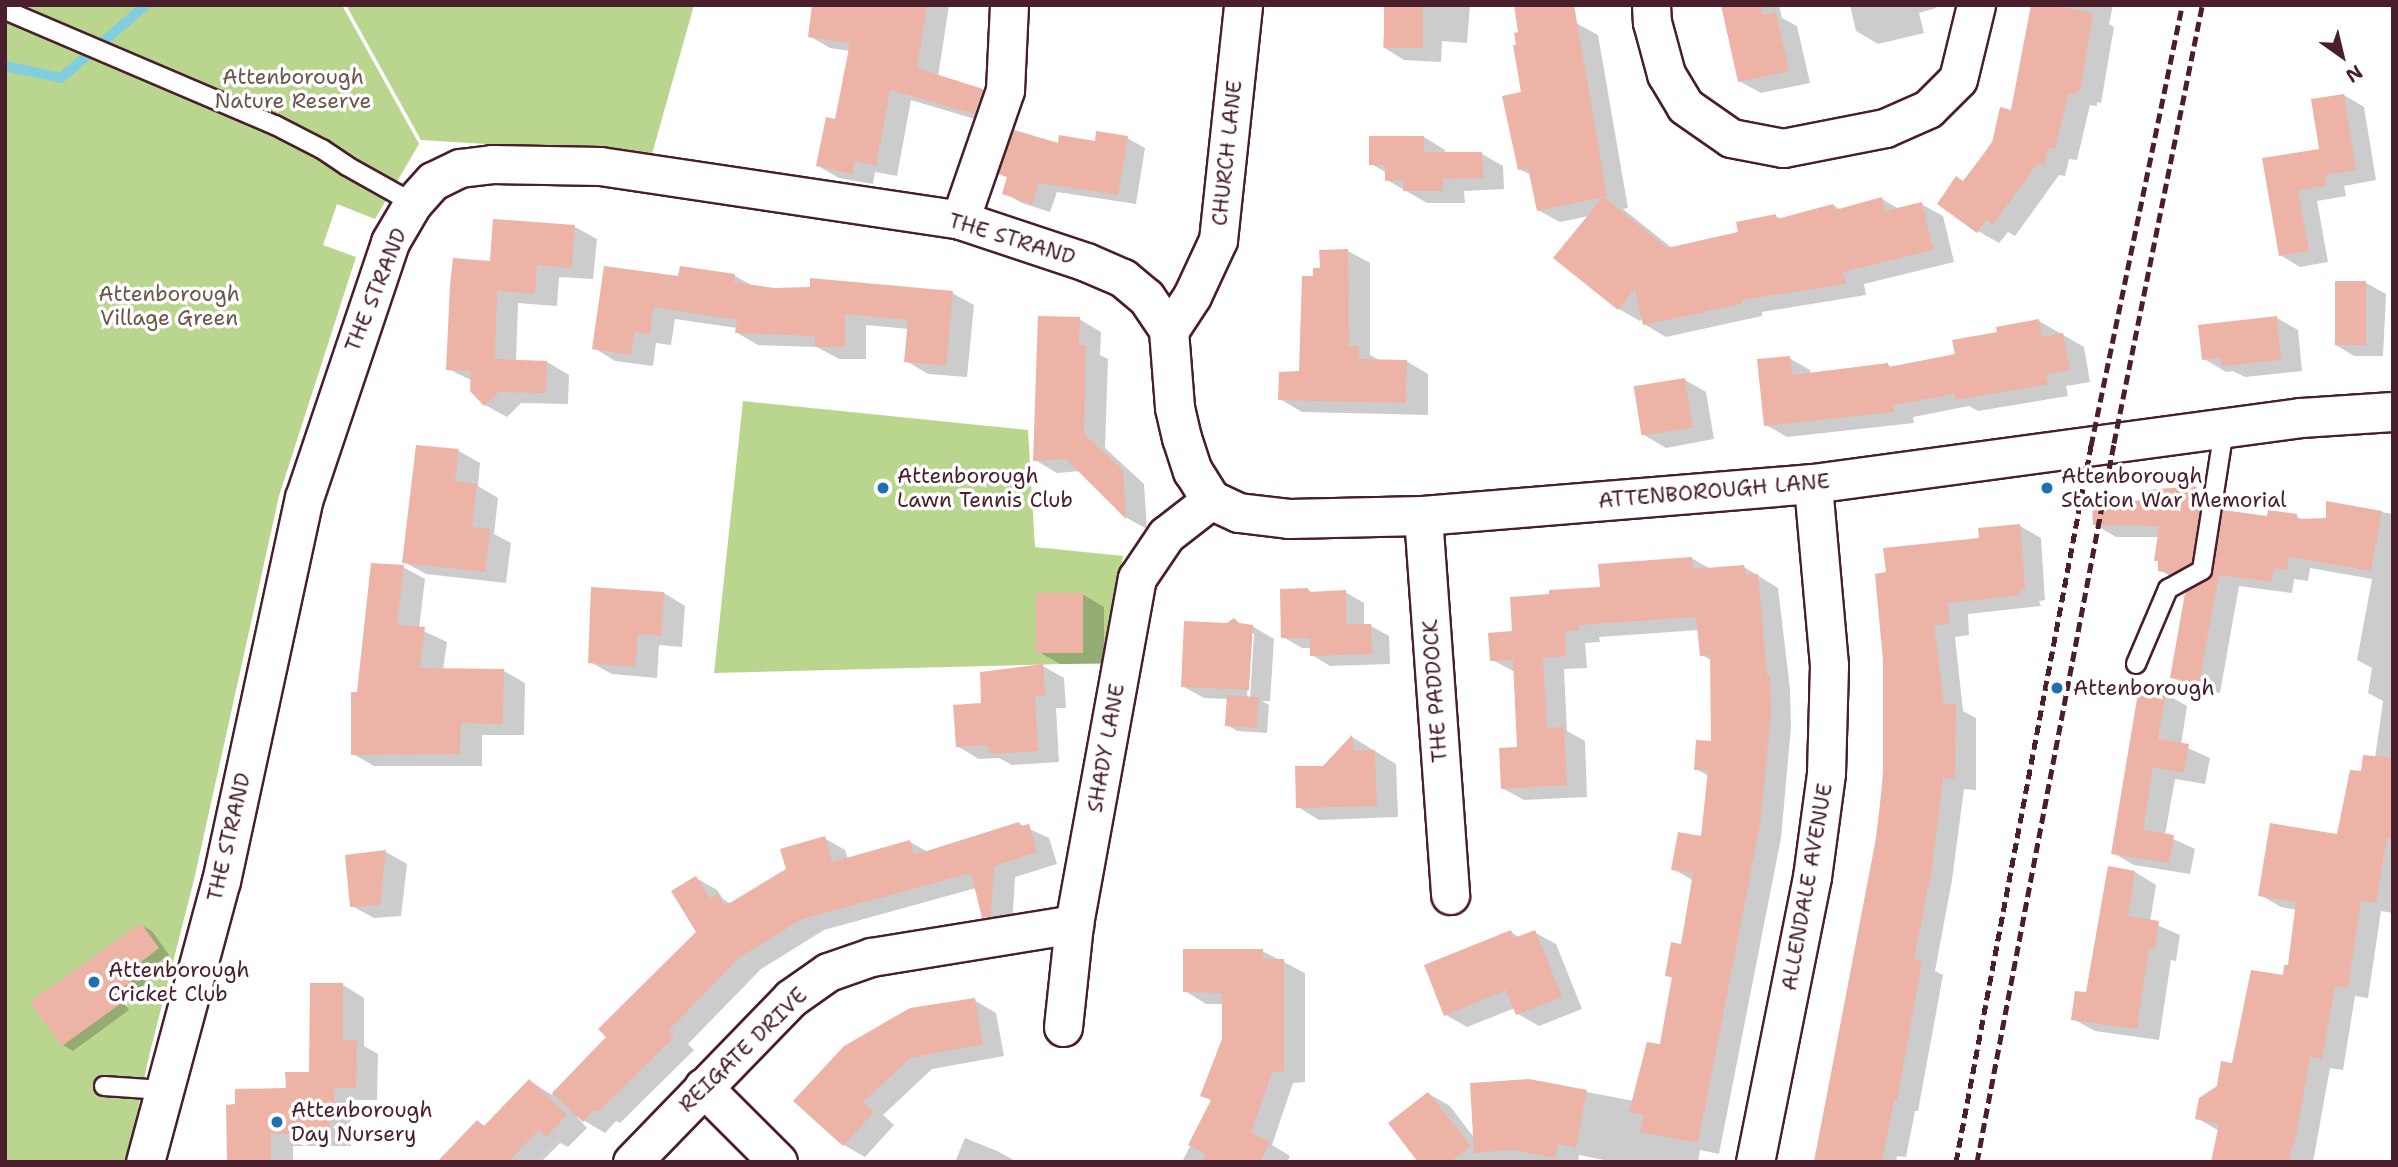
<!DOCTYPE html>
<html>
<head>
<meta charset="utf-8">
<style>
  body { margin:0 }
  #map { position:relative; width:2398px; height:1167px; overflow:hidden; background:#fff; font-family:"Shantell Sans",sans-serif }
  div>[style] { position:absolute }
  .green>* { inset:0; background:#bad68e }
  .shadow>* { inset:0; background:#0003 }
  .stream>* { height:10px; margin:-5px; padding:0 5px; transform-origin:5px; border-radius:5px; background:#81cedf }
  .building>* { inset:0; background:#edb3a7; transform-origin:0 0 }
  .roads { filter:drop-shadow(2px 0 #4a1f2b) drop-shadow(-2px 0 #4a1f2b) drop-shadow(0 2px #4a1f2b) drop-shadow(0 -2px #4a1f2b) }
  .service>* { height:18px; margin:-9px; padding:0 9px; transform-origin:9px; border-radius:9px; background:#fff }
  .minor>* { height:37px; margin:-18.5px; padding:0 18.5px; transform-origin:18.5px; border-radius:18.5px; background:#fff }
  .tertiary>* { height:38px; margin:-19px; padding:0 19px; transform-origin:19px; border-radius:19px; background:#fff }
  .rail>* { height:5px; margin-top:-2.5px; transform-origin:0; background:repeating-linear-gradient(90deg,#4a1f2b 0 10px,transparent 0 15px) }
  .dots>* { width:19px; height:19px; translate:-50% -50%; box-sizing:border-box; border:4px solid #fff; border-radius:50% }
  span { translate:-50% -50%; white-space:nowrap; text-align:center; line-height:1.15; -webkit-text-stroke:7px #fff; paint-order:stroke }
  .park-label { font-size:21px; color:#6c5649 }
  .street-label { font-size:21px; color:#4a1f2b }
  .poi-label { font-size:21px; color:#4a1f2b }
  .left { translate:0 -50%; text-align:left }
  .frame { position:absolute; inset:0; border:7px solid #4a1f2b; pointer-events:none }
  .north { position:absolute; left:2307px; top:21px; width:70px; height:70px; -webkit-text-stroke:5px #fff; paint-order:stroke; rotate:146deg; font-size:19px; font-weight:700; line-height:28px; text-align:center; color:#4a1f2b }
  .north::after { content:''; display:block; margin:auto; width:24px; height:32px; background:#4a1f2b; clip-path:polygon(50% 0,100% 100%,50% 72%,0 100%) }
</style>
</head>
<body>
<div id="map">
  <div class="green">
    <div style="clip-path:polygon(5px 5px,342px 5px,419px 144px,375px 219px,337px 204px,323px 245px,356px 257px,279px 496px,194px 880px,149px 1056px,127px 1162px,5px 1162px)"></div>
    <div style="clip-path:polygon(346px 5px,694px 5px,652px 154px,421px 140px)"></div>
    <div style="clip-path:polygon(743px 401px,1028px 430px,1035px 547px,1123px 556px,1104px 663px,714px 673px)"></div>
  </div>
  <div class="shadow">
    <div style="clip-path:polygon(814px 5px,949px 5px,938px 77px,983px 90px,1003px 102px,995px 125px,911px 100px,897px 176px,875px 172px,873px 184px,839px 178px,818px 166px,836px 121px,850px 51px,830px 48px,809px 36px)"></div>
    <div style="clip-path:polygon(1386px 5px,1470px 5px,1467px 43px,1442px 41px,1441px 62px,1404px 60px,1383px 47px)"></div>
    <div style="clip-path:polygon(1723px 5px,1779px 5px,1782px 18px,1797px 26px,1810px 83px,1761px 93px,1739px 81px)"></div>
    <div style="clip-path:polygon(1850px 5px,1936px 5px,1936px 8px,1919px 13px,1924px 33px,1878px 44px,1856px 31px)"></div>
    <div style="clip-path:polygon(2032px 5px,2113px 5px,2109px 24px,2114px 27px,2101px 103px,2097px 102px,2097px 106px,2090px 105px,2077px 160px,2069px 159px,2065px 176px,2059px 175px,2015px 236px,2008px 232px,1999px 243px,1978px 231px,1964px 183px,2012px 112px)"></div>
    <div style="clip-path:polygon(1576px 23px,1598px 35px,1628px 208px,1623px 209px,1672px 248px,1740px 233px,1775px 216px,1781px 219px,1833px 205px,1841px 210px,1882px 199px,1899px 209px,1921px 204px,1943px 216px,1954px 262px,1864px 284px,1866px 295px,1762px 312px,1762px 316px,1666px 337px,1644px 324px,1643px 318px,1640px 321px,1619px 309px,1589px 216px,1560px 222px,1538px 210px,1531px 175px,1519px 169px,1523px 93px)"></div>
    <div style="clip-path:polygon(2344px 95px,2364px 107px,2376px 180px,2344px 186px,2346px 196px,2317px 201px,2328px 262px,2300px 267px,2280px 255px,2264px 160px,2321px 150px)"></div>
    <div style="clip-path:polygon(1424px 137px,1445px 150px,1445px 154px,1482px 154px,1503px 166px,1504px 189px,1464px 191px,1465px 203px,1427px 203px,1387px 180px,1387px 173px,1371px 164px)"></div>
    <div style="clip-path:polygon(1127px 138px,1145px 148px,1136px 204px,1057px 192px,1050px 212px,1022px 203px,1004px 193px,1009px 178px,1000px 173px,1060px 146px)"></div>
    <div style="clip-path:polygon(494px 221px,575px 227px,597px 239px,593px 279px,559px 277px,557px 306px,518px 303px,516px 361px,547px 362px,569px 375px,568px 404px,521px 403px,507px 417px,485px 405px,473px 381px,448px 369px,491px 263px)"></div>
    <div style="clip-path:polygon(1348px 251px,1370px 263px,1370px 355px,1381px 361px,1406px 361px,1428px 374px,1428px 415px,1302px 412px,1280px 399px,1301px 373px,1315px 277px)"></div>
    <div style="clip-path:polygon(681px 268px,735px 276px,753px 286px,773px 289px,952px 293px,974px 305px,967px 377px,928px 374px,906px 361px,909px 329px,866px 325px,866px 359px,839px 359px,817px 347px,758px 345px,736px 332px,737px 328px,675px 319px,671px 345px,656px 343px,653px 366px,615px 361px,594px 348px,680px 278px)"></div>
    <div style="clip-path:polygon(2366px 283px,2386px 294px,2383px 356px,2354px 356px,2334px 344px)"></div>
    <div style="clip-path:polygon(2277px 318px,2298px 330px,2302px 371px,2245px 377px,2233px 371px,2226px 372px,2204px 359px)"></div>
    <div style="clip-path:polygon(1079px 319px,1101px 332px,1100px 355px,1108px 359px,1105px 448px,1144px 484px,1147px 529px,1127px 518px,1080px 471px,1057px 473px,1035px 460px)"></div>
    <div style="clip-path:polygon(2039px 321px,2084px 347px,2090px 382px,2066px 386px,2068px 396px,1978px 411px,1969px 406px,1913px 417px,1914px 423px,1787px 437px,1766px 425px,1789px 358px,1810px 370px,1811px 375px,1888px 365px,1894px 368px,1957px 356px,1999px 333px)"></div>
    <div style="clip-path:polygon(1685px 380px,1706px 392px,1714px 439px,1666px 448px,1644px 435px)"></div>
    <div style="clip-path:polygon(459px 451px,480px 463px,478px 486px,498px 498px,494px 534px,511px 543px,506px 583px,426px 574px,404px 562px)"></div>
    <div style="clip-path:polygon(2197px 488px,2218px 500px,2215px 518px,2223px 522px,2296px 516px,2305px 521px,2327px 520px,2328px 503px,2393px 514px,2393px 913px,2381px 911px,2368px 998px,2355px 996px,2343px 1070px,2330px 1068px,2313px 1162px,2212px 1162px,2219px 1131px,2197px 1118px,2233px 1065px,2290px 967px,2297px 910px,2281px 907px,2260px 895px,2338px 836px,2363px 773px,2375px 758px,2383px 701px,2368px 693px,2372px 668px,2357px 660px,2372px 579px,2310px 568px,2308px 581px,2294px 579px,2292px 593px,2239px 586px,2220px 693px,2193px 689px,2172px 677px,2199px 586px,2181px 583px,2160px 570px,2159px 537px,2116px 537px,2094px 524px,2148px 501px)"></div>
    <div style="clip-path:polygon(2020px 526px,2041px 538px,2045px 600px,2039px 601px,2041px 606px,1968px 614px,1969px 635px,1955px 637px,1963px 711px,1976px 718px,1976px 790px,1964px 789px,1952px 880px,1935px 971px,1943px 975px,1918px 1111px,1915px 1111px,1906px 1157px,1897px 1156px,1896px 1162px,1814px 1162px,1878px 838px,1885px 741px,1885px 660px,1981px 540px)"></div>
    <div style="clip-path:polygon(1691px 558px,1711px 569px,1744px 567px,1778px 588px,1790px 689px,1791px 727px,1781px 838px,1719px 1154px,1700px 1150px,1698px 1162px,1614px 1162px,1579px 1155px,1578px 1162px,1420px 1162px,1429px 1094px,1450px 1106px,1475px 1139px,1529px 1081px,1634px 1101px,1661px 1046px,1674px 979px,1667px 975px,1683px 946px,1694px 881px,1673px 869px,1703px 838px,1709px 776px,1696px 769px,1712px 743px,1712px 661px,1702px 655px,1699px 630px,1599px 637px,1600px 642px,1585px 643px,1587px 668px,1564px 669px,1567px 731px,1585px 741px,1587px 797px,1524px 800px,1502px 788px,1519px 749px,1515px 672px,1492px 660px,1514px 633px,1602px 589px)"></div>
    <div style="clip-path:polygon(403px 567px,425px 579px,419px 629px,447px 642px,443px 670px,504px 671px,525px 683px,524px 735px,482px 735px,482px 766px,374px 766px,353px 754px,359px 694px)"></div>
    <div style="clip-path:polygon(1308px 590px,1313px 593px,1345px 592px,1364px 603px,1364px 626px,1371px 626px,1389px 636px,1390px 664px,1330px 666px,1312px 655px,1312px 648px,1302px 648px,1283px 637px)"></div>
    <div style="clip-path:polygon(664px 593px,685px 606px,682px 647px,659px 645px,657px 678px,612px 674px,590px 662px)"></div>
    <div style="clip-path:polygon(1082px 594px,1104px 607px,1104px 664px,1060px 664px,1039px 652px)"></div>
    <div style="clip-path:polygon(evenodd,1242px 626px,1252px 626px,1274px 639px,1270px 701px,1262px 701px,1269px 705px,1267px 733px,1237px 731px,1227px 725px,1228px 699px,1204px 698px,1182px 686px,1242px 626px,1250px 633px,1254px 633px,1250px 699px,1247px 699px,1250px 633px)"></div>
    <div style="clip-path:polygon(1043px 666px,1064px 678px,1066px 708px,1056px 708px,1059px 762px,1012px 765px,999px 758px,979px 759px,957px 746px,983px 704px)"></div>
    <div style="clip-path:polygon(2140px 689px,2166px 694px,2187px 706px,2181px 745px,2210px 758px,2205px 784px,2175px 779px,2165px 835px,2195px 849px,2190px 874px,2134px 865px,2113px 853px)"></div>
    <div style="clip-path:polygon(1352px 737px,1396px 764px,1398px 817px,1319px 820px,1298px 807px,1323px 767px)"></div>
    <div style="clip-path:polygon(1019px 824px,1049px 838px,1057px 864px,1015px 877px,1012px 928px,1005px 929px,984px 916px,976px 888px,824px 930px,761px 969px,688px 1044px,694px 1050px,620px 1123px,616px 1121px,605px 1133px,576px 1116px,587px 1128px,568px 1147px,560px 1143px,541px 1162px,439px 1162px,478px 1122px,486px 1127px,530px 1081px,552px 1095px,608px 1037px,699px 932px,696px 878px,717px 890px,723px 899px,731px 904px,788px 870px,824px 838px,845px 850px,848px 859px,910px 842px,928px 852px)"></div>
    <div style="clip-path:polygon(386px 852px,407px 864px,401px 916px,374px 918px,352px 906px)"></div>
    <div style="clip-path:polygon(2135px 872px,2156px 885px,2150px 922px,2180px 935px,2176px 961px,2171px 960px,2159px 1040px,2095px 1031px,2073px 1019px,2088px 994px)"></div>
    <div style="clip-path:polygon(141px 925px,152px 931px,169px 955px,150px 968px,156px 976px,122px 1001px,129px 1010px,73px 1051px,63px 1045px)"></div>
    <div style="clip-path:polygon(1511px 932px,1520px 938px,1534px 932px,1556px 944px,1582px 1009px,1539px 1026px,1518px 1014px,1515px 1008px,1467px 1027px,1446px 1015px)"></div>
    <div style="clip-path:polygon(1262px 951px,1305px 973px,1305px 1082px,1293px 1083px,1272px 1145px,1290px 1156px,1287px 1162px,1182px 1162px,1213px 1101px,1202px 1095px,1224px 1039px,1224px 1004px,1206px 1004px,1185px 991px)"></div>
    <div style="clip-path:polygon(343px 985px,364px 998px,364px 1046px,378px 1054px,377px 1100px,355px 1100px,356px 1120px,350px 1121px,351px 1146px,293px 1146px,293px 1162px,228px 1162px,287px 1089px,311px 1074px)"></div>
    <div style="clip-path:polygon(974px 1000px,996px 1013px,1004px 1056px,932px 1069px,883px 1115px,894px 1125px,865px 1157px,844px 1145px,796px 1101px)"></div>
    <div style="clip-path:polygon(965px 1138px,997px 1151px,1017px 1162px,955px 1162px)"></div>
  </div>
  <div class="stream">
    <div style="left:5px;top:66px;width:57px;rotate:12.1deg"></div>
    <div style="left:61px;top:78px;width:112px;rotate:-40.7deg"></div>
  </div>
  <div class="building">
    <div style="clip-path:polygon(812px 5px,927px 5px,917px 68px,983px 89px,974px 114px,890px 90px,876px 166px,855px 161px,852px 174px,816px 166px,826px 117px,835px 119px,850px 43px,808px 37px)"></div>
    <div style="left:1384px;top:5px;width:39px;height:43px"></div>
    <div style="clip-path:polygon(1514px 5px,1574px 5px,1607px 196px,1604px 197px,1667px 248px,1738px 232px,1736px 222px,1776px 214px,1777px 219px,1833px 204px,1835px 210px,1882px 197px,1885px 211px,1922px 202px,1933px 250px,1843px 272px,1846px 284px,1741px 300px,1742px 304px,1643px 325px,1635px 289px,1618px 310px,1553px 258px,1603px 197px,1537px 211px,1528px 168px,1518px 170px,1502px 96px,1521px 92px,1513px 45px,1516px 45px,1514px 33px,1518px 32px)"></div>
    <div style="clip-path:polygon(1721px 5px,1761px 5px,1763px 15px,1776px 12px,1789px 71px,1738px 82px)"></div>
    <div style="clip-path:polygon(2031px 5px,2051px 5px,2093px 13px,2080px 92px,2076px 91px,2075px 95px,2068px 94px,2055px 149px,2048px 148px,2044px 165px,2037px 164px,1993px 225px,1986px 220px,1977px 233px,1937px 204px,1956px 176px,1963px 181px,1992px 143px,2000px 107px,2011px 110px)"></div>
    <div style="clip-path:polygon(2344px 94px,2356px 170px,2325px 175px,2326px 186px,2298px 190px,2309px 251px,2279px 256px,2262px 158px,2319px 149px,2311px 99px)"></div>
    <div style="clip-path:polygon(1014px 130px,1058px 143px,1059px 135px,1095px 141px,1096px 131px,1128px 136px,1118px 195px,1039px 183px,1032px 204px,1002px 194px,1007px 177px,998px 174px)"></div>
    <div style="clip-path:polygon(1369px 136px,1424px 136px,1424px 152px,1482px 152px,1483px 178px,1443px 179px,1443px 191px,1403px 191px,1404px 180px,1385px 181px,1385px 165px,1369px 165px)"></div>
    <div style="clip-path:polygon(493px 219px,575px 225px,572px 268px,537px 265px,535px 294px,497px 291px,495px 359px,547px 361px,546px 393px,499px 392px,484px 406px,470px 391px,471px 371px,446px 370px,450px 285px,453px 258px,490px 261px)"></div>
    <div style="clip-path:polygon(1348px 249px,1349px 346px,1359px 346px,1359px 359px,1407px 360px,1406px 403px,1278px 400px,1279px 372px,1299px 371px,1302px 276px,1313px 276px,1313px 268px,1320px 268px,1319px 250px)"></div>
    <div style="clip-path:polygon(604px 266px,678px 276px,680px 266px,735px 274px,734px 282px,774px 288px,810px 287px,810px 278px,953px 291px,946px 366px,904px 362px,908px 320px,845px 314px,845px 347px,815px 347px,815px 336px,735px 333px,737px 320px,653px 307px,650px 334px,635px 332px,631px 355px,592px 349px)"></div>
    <div style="left:2335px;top:281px;width:31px;height:64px"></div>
    <div style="clip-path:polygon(1038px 316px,1080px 317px,1079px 345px,1086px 345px,1084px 434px,1123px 470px,1126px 519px,1066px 459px,1033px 461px)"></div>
    <div style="clip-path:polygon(2277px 316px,2281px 360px,2221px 366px,2221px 358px,2202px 360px,2198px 325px)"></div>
    <div style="clip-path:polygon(2039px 319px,2042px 337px,2063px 333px,2070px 370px,2046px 375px,2048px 384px,1955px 400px,1954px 394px,1893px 405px,1894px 412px,1764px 426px,1757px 359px,1790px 356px,1792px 375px,1888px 363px,1889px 367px,1955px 354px,1952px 340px,1997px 332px,1996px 327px)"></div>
    <div style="left:1685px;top:378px;width:50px;height:52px;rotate:81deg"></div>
    <div style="clip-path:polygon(416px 445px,459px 449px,455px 481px,477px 484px,472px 527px,490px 529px,485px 572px,402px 563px)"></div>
    <div style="clip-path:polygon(2197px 486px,2194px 507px,2200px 507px,2192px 563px,2172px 574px,2158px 571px,2158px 561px,2154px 561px,2159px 526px,2093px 525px,2092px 503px,2146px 500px,2145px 490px)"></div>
    <div style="clip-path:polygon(2326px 501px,2382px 511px,2371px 571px,2289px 557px,2287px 570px,2274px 568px,2272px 582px,2219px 575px,2199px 683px,2170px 678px,2185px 593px,2212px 576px,2223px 510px,2267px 516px,2268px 510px,2297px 514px,2297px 519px,2326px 518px)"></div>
    <div style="clip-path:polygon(2020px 524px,2025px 589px,2019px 590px,2021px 595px,1948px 603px,1949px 624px,1934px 625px,1944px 704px,1956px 704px,1955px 779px,1943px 778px,1932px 868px,1914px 960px,1922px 961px,1897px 1101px,1894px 1100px,1882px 1162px,1814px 1162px,1876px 838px,1883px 778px,1883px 661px,1875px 574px,1886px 572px,1883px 548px,1979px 538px,1978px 528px)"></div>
    <div style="clip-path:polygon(1692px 557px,1693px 569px,1744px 565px,1746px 575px,1758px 574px,1767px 675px,1770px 675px,1771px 714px,1760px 825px,1698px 1143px,1640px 1132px,1644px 1115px,1629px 1112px,1647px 1042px,1660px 1044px,1672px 977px,1665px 976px,1671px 942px,1681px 944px,1693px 873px,1671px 870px,1678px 832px,1701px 836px,1708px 770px,1694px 770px,1696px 740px,1711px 741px,1710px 655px,1700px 656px,1696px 617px,1579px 625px,1579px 630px,1565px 631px,1566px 656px,1543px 658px,1547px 728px,1564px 727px,1567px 785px,1501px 789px,1499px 748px,1517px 747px,1513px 660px,1490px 661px,1488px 633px,1512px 631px,1510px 597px,1549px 594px,1549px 590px,1600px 587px,1598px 564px)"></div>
    <div style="clip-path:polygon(371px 563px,404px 565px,397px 625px,425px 627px,420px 668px,504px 669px,503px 724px,461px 723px,460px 754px,351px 755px,351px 692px,357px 692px)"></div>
    <div style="clip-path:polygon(591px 587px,664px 592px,661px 636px,638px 634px,635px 667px,588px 663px)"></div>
    <div style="clip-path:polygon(1308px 588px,1309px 592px,1346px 590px,1346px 624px,1371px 624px,1372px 654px,1310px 656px,1310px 638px,1281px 638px,1280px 589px)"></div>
    <div style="left:1036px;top:593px;width:47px;height:60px"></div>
    <div style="clip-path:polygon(1234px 618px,1239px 623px,1253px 625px,1249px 690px,1181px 687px,1184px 621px,1227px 623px)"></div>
    <div style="clip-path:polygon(1043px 664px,1045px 696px,1035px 696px,1038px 751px,989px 754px,988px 745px,956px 747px,953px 705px,981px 703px,980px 672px)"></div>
    <div style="clip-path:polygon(2139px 687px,2166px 692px,2158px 739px,2189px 744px,2184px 773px,2153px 767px,2143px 830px,2174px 835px,2169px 863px,2111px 854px)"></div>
    <div style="left:1227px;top:695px;width:32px;height:31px;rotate:4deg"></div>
    <div style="clip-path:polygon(1352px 735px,1354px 751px,1375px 750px,1377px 806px,1296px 808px,1295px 766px,1323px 766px)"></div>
    <div style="clip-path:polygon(2363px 755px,2393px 758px,2393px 839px,2387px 838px,2376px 903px,2361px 900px,2348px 988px,2335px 986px,2322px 1059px,2310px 1057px,2297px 1131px,2288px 1162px,2211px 1162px,2219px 1124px,2195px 1119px,2199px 1098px,2217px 1086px,2221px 1061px,2232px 1063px,2251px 970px,2283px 975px,2284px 965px,2288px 965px,2296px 902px,2258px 896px,2270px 823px,2337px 834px,2350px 770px,2361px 771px)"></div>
    <div style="clip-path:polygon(1019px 822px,1021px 826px,1029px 824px,1037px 852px,994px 866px,991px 916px,982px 918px,971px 873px,802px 919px,740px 957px,668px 1031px,674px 1037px,598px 1112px,594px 1110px,583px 1122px,552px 1093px,606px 1037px,598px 1029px,696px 932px,671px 891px,696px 876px,710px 898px,717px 894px,725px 906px,786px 869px,780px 849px,825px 836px,832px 862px,910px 840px,914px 855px)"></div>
    <div style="clip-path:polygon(386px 850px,380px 905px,350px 907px,345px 855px)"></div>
    <div style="clip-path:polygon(2108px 866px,2135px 871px,2128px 916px,2159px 921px,2155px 949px,2149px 948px,2137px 1029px,2071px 1020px,2075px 991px,2086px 992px)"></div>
    <div style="clip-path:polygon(141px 923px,159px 948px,141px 962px,147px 970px,113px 995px,120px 1004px,62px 1046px,30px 1002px)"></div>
    <div style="clip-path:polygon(1511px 930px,1514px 938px,1535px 930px,1562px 997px,1516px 1015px,1506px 990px,1444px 1016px,1424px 965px)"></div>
    <div style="clip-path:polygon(1183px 949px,1263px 949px,1263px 959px,1284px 959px,1284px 1071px,1272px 1072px,1251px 1133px,1270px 1142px,1260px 1162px,1202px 1162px,1206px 1154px,1188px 1145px,1211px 1100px,1200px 1096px,1222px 1039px,1222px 993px,1183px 992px)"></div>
    <div style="clip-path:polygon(310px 983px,343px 983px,343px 1040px,357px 1040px,356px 1088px,334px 1088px,335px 1108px,329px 1110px,330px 1135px,271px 1134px,271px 1162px,227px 1162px,226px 1105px,235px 1104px,235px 1089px,286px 1088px,285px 1072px,309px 1072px)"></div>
    <div style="clip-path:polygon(975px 998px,983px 1044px,910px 1058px,863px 1102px,874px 1112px,843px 1146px,793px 1101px,844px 1046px,910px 1008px)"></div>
    <div style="clip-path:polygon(529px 1079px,567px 1115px,546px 1137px,539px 1130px,508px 1162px,437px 1162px,477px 1120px,484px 1126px)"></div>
    <div style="clip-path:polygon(1529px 1079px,1587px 1090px,1576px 1148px,1558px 1144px,1555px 1158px,1512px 1150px,1474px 1153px,1470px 1083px)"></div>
    <div style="clip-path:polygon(1428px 1092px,1471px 1146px,1451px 1162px,1418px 1162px,1388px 1123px)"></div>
  </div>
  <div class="roads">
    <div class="service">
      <div style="left:5px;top:10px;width:293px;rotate:23.1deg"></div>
      <div style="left:275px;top:125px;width:53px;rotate:27.1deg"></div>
      <div style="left:322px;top:149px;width:30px;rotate:34deg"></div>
      <div style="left:347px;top:166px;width:76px;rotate:29.3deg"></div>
      <div style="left:2136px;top:664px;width:82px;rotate:-66.9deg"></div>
      <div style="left:2168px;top:589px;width:39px;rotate:-29deg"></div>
      <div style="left:2202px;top:570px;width:143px;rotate:-81.1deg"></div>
      <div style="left:104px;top:1086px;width:59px;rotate:3.9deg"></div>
    </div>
    <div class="minor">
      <div style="left:1651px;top:5px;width:17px;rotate:87deg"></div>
      <div style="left:1652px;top:22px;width:54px;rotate:74.9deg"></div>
      <div style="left:1666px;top:74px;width:37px;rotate:59deg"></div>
      <div style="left:1685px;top:106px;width:56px;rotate:34.8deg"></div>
      <div style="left:1731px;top:138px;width:53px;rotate:10.9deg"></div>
      <div style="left:1783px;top:148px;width:104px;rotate:-11.1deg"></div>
      <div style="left:1885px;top:128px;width:47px;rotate:-23.8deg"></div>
      <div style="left:1928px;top:109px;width:42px;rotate:-45deg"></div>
      <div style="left:1958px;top:79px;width:76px;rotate:-76.3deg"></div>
      <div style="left:960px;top:220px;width:138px;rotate:-70.9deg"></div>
      <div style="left:1005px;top:90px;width:85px;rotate:-87.3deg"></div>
      <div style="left:1423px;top:516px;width:380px;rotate:85.9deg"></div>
      <div style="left:1063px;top:1027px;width:104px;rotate:-83.9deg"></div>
      <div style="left:1074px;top:924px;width:352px;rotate:-79.7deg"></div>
      <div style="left:1137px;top:578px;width:52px;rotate:-56deg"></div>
      <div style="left:1166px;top:535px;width:57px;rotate:-37.9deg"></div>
      <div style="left:703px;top:1087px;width:106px;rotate:45deg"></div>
      <div style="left:145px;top:1162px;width:291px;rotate:-74.9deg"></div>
      <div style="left:221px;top:881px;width:392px;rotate:-77.8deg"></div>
      <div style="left:304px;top:498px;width:270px;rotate:-71.4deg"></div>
      <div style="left:390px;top:242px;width:45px;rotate:-59.5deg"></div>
      <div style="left:413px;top:203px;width:30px;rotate:-48deg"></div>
      <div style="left:433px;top:181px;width:30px;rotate:-26deg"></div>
      <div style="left:460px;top:168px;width:32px;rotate:-7deg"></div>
      <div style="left:492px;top:164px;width:108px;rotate:1.1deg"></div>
      <div style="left:600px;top:166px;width:364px;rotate:8.5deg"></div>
      <div style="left:960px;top:220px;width:133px;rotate:18.4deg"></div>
      <div style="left:1086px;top:262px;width:40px;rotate:23.4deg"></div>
      <div style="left:1123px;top:278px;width:30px;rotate:40deg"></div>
      <div style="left:1146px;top:297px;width:41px;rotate:55.9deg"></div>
      <div style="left:1169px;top:331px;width:42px;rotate:-56.7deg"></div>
      <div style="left:1192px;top:296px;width:62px;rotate:-65.1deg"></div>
      <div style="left:1218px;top:240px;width:236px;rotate:-83.9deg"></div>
      <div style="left:632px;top:1162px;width:228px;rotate:-45.9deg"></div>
      <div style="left:791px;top:998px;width:45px;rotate:-35.1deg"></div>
      <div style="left:828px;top:972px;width:46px;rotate:-19.2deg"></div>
      <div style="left:871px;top:957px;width:206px;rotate:-9.2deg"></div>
      <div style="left:1755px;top:1162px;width:291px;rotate:-78.7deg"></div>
      <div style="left:1812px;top:877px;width:105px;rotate:-82.3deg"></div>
      <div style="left:1826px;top:773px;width:108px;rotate:-88.4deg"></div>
      <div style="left:1829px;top:665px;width:182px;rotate:-95.1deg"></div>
    </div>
    <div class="tertiary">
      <div style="left:1169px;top:331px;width:77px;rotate:85.5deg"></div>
      <div style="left:1175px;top:408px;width:31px;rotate:77deg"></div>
      <div style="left:1182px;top:438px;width:35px;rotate:72deg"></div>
      <div style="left:1193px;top:471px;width:34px;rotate:58deg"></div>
      <div style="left:1211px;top:500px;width:31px;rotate:25deg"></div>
      <div style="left:1239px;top:513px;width:50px;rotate:6.8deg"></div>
      <div style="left:1289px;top:519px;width:134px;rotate:-1.3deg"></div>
      <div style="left:1423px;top:516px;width:391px;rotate:-4.7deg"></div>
      <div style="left:1813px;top:484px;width:492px;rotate:-7.7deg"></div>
      <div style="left:2301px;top:418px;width:92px;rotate:-3.7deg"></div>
    </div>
  </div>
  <div class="rail">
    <div style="left:1956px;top:1162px;width:729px;rotate:-79.32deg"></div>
    <div style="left:2091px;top:446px;width:450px;rotate:-78.3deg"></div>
    <div style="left:1977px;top:1162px;width:732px;rotate:-79.21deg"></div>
    <div style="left:2114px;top:443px;width:447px;rotate:-78.6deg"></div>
  </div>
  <div class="dots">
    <div style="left:883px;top:488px;background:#1f6fb2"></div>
    <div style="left:2047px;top:488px;background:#1f6fb2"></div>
    <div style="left:2057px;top:688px;background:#1f6fb2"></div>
    <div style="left:94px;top:982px;background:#1f6fb2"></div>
    <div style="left:277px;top:1122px;background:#1f6fb2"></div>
  </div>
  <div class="park-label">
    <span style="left:293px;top:89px">Attenborough<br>Nature Reserve</span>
    <span style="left:169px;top:306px">Attenborough<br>Village Green</span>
  </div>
  <div class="street-label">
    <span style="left:1227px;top:153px;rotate:-84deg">CHURCH LANE</span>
    <span style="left:1012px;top:239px;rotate:17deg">THE STRAND</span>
    <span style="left:376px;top:290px;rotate:-68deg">THE STRAND</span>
    <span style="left:1714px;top:491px;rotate:-5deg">ATTENBOROUGH LANE</span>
    <span style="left:1435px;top:691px;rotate:-94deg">THE PADDOCK</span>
    <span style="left:1106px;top:748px;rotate:-80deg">SHADY LANE</span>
    <span style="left:229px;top:837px;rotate:-77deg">THE STRAND</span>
    <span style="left:1807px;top:887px;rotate:-80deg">ALLENDALE AVENUE</span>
    <span style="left:743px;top:1050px;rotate:-44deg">REIGATE DRIVE</span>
  </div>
  <div class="poi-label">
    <span class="left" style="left:897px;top:488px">Attenborough<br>Lawn Tennis Club</span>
    <span class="left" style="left:2061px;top:488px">Attenborough<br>Station War Memorial</span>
    <span class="left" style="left:2073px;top:688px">Attenborough</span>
    <span class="left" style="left:108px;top:982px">Attenborough<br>Cricket Club</span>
    <span class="left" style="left:291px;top:1122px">Attenborough<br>Day Nursery</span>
  </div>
  <div class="frame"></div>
  <div class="north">N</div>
</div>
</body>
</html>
